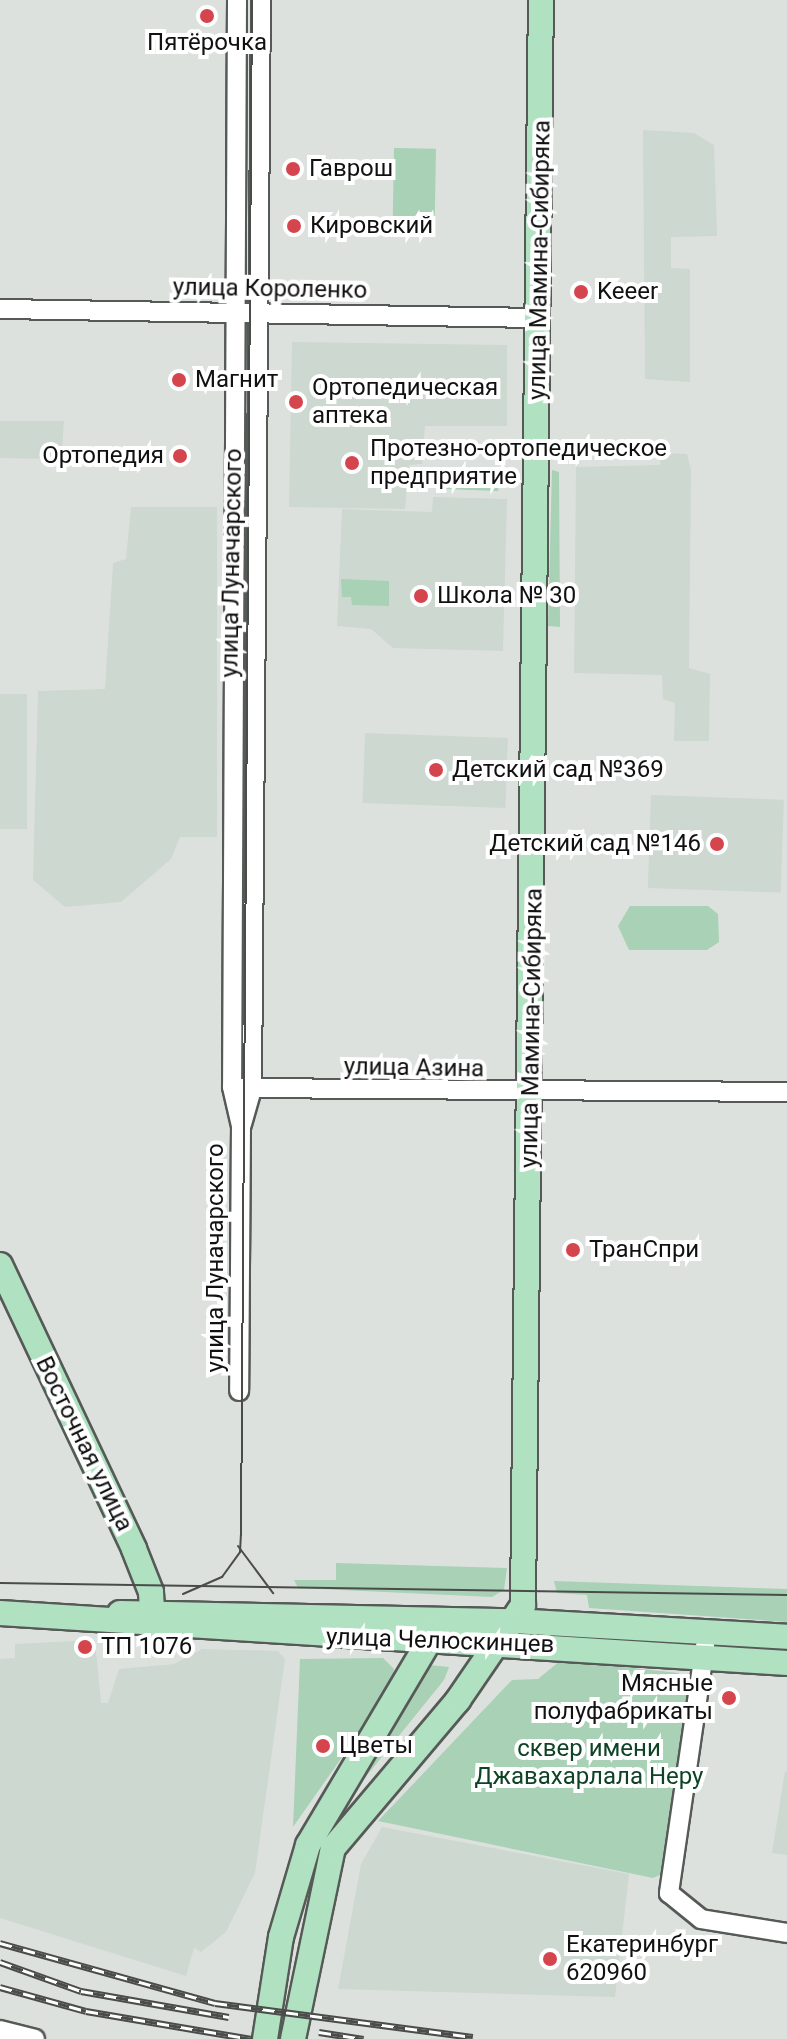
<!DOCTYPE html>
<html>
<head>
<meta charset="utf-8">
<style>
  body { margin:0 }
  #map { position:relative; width:787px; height:2039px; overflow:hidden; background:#dde1de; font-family:Roboto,sans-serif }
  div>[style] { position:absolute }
  .built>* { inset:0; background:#cdd8d0; transform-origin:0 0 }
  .green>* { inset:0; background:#a8d1b5; transform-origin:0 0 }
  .roads { filter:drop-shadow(2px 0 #565a57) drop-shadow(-2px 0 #565a57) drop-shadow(0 2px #565a57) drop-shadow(0 -2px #565a57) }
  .minor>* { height:18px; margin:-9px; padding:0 9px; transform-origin:9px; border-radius:9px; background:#fff }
  .major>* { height:24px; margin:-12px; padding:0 12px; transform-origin:12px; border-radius:12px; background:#b0e2c2 }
  .tram>* { height:2px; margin:-1px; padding:0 1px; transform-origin:1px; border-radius:1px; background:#4a4c4a }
  .rail>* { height:7px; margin-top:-3.5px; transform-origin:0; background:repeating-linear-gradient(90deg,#fff 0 12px,#4a4c4a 0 24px); box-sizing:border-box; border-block:2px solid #4a4c4a }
  .dots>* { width:22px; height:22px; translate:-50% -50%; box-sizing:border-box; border:4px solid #fff; border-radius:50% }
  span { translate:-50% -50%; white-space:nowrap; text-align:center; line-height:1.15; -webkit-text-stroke:8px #fff; paint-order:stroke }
  .poi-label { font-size:24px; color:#101110 }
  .left { translate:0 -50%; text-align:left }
  .right { translate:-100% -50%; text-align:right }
  .street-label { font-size:24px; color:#101110 }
  .park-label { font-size:24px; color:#0f4326 }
</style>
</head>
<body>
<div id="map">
  <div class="built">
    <div style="clip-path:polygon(643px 130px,694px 133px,714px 145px,717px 236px,671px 237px,671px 268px,690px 269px,690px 382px,645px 379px)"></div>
    <div style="clip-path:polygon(292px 342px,507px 345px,507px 426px,425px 426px,422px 464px,409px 465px,405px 509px,289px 507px)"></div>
    <div style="clip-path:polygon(0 421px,64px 421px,62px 450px,56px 446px,56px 459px,0 458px)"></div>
    <div style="clip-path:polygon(660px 453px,687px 454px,691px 470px,689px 668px,710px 674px,709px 741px,674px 741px,675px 703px,663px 699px,662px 675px,574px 673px,576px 467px,660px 465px)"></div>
    <div style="clip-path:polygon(433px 497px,507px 499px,503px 651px,393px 648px,371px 629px,337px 626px,342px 509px,432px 512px)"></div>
    <div style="clip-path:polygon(131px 507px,217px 507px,217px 837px,180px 837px,171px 859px,121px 902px,65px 907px,33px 880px,38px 691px,105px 689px,113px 563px,126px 559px)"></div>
    <div style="left:0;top:694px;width:27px;height:135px"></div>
    <div style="left:365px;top:733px;width:143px;height:70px;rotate:2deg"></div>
    <div style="left:651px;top:795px;width:133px;height:93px;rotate:2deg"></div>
    <div style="clip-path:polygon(95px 1640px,101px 1703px,108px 1703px,119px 1669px,174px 1664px,202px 1649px,278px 1651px,285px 1659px,255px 1873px,226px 1932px,201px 1952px,194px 1948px,186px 1976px,0 1918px,0 1659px,15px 1658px,15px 1644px)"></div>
    <div style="clip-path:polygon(785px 1771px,787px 1772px,787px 1855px,772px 1853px)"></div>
    <div style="clip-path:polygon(382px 1827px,629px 1874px,615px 1997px,338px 1989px,361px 1864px)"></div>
  </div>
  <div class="green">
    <div style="left:394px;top:148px;width:42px;height:86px;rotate:1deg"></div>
    <div style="left:444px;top:469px;width:55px;height:20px;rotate:2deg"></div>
    <div style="clip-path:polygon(552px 470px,559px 472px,560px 627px,548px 626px)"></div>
    <div style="clip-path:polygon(341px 579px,389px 581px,389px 606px,352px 605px,351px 597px,342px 597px)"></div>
    <div style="clip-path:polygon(630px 906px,708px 906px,718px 914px,719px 942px,707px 950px,629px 950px,618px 926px)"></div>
    <div style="clip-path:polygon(336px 1563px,507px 1568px,504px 1590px,492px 1597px,298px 1588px,294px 1580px,336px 1580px)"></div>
    <div style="clip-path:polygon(554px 1581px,787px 1589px,787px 1622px,589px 1608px,587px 1595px,557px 1593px)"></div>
    <div style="clip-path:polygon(383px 1658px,394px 1669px,392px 1686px,293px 1827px,300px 1659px)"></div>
    <div style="clip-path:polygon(561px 1660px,678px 1673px,697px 1689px,669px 1871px,653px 1878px,378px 1821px,512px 1680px,538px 1679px)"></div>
    <div style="clip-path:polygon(430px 1665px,449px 1667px,444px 1680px,339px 1810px)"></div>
  </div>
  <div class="roads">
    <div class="minor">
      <div style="left:237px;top:0;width:1087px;rotate:90.26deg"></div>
      <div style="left:232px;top:1087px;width:39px;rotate:77deg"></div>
      <div style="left:241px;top:1125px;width:266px;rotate:90.4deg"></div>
      <div style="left:0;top:309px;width:539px;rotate:0.96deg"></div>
      <div style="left:242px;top:1088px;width:545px;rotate:0.42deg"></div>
      <div style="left:242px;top:1124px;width:37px;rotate:-74deg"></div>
      <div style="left:252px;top:1088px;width:1088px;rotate:-89.53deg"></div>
      <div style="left:705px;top:1646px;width:250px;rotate:98.3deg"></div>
      <div style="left:669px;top:1893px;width:41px;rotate:39.1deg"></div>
      <div style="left:701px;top:1919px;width:87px;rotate:9.2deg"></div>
      <div style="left:0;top:2030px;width:36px;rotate:14deg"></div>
    </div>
    <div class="major">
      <div style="left:0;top:1265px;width:314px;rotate:64.7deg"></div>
      <div style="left:134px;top:1549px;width:46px;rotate:68.4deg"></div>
      <div style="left:151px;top:1592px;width:33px;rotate:87deg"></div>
      <div style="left:0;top:1613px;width:789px;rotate:3.64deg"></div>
      <div style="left:120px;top:1613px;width:393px;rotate:1.2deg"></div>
      <div style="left:513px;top:1621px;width:274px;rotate:3.3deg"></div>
      <div style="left:265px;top:2039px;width:103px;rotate:-81.1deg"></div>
      <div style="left:281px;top:1937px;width:96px;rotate:-73.6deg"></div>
      <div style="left:308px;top:1845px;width:249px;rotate:-59.3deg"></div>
      <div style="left:293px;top:2039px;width:195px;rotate:-78.2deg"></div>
      <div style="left:333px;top:1848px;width:194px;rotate:-49.8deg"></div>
      <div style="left:458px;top:1700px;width:115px;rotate:-55.6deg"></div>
      <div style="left:523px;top:1605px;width:1605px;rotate:-89.36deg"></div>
    </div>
  </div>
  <div class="tram">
    <div style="left:238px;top:1546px;width:59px;rotate:53.3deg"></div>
    <div style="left:0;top:1583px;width:787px;rotate:0.87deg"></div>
    <div style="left:183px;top:1594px;width:43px;rotate:-23.6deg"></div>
    <div style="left:222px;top:1577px;width:31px;rotate:-54deg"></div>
    <div style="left:240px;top:1552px;width:17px;rotate:-87deg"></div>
    <div style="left:241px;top:1535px;width:1535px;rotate:-89.59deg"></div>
  </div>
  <div class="rail">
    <div style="left:0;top:1943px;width:223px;rotate:15.6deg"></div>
    <div style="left:215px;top:2003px;width:260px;rotate:7.5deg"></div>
    <div style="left:0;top:1962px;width:86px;rotate:19.7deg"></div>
    <div style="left:81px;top:1991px;width:150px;rotate:10deg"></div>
    <div style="left:0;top:1987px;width:89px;rotate:15.6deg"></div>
    <div style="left:86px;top:2011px;width:168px;rotate:9.6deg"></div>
    <div style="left:319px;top:2032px;width:45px;rotate:9deg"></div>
  </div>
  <div class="dots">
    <div style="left:207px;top:16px;background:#d5454d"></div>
    <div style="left:293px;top:169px;background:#d5454d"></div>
    <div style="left:294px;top:226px;background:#d5454d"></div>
    <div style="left:581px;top:292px;background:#d5454d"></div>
    <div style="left:179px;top:380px;background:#d5454d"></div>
    <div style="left:296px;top:402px;background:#d5454d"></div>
    <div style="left:180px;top:456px;background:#d5454d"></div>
    <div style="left:352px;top:463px;background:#d5454d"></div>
    <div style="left:421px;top:596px;background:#d5454d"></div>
    <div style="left:436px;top:770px;background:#d5454d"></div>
    <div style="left:717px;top:844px;background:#d5454d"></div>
    <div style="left:573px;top:1250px;background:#d5454d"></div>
    <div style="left:85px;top:1647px;background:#d5454d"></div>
    <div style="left:729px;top:1698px;background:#d5454d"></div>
    <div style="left:323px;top:1746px;background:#d5454d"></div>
    <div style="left:550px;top:1959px;background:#d5454d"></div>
  </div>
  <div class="poi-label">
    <span style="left:207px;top:43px">Пятёрочка</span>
    <span class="left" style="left:309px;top:169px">Гаврош</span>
    <span class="left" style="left:310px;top:226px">Кировский</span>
    <span class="left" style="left:597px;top:292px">Keeer</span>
    <span class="left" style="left:195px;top:380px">Магнит</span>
    <span class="left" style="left:312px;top:402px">Ортопедическая<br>аптека</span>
    <span class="left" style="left:370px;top:463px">Протезно-ортопедическое<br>предприятие</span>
    <span class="right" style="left:164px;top:456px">Ортопедия</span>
    <span class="left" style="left:437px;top:596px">Школа № 30</span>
    <span class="left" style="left:452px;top:770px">Детский сад №369</span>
    <span class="right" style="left:701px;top:844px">Детский сад №146</span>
    <span class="left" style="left:589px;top:1250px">ТранСпри</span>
    <span class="left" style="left:101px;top:1647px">ТП 1076</span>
    <span class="right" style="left:713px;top:1698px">Мясные<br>полуфабрикаты</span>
    <span class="left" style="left:339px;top:1746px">Цветы</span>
    <span class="left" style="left:566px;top:1959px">Екатеринбург<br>620960</span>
  </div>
  <div class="street-label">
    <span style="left:540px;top:260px;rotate:-89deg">улица Мамина-Сибиряка</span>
    <span style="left:270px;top:289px;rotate:1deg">улица Короленко</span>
    <span style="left:232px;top:563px;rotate:-89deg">улица Луначарского</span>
    <span style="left:532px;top:1028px;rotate:-89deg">улица Мамина-Сибиряка</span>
    <span style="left:414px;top:1068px;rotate:1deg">улица Азина</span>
    <span style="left:216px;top:1258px;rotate:-90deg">улица Луначарского</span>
    <span style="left:84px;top:1444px;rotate:64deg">Восточная улица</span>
    <span style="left:440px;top:1641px;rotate:2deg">улица Челюскинцев</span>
  </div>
  <div class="park-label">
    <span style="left:589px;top:1763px">сквер имени<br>Джавахарлала Неру</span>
  </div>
</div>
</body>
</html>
